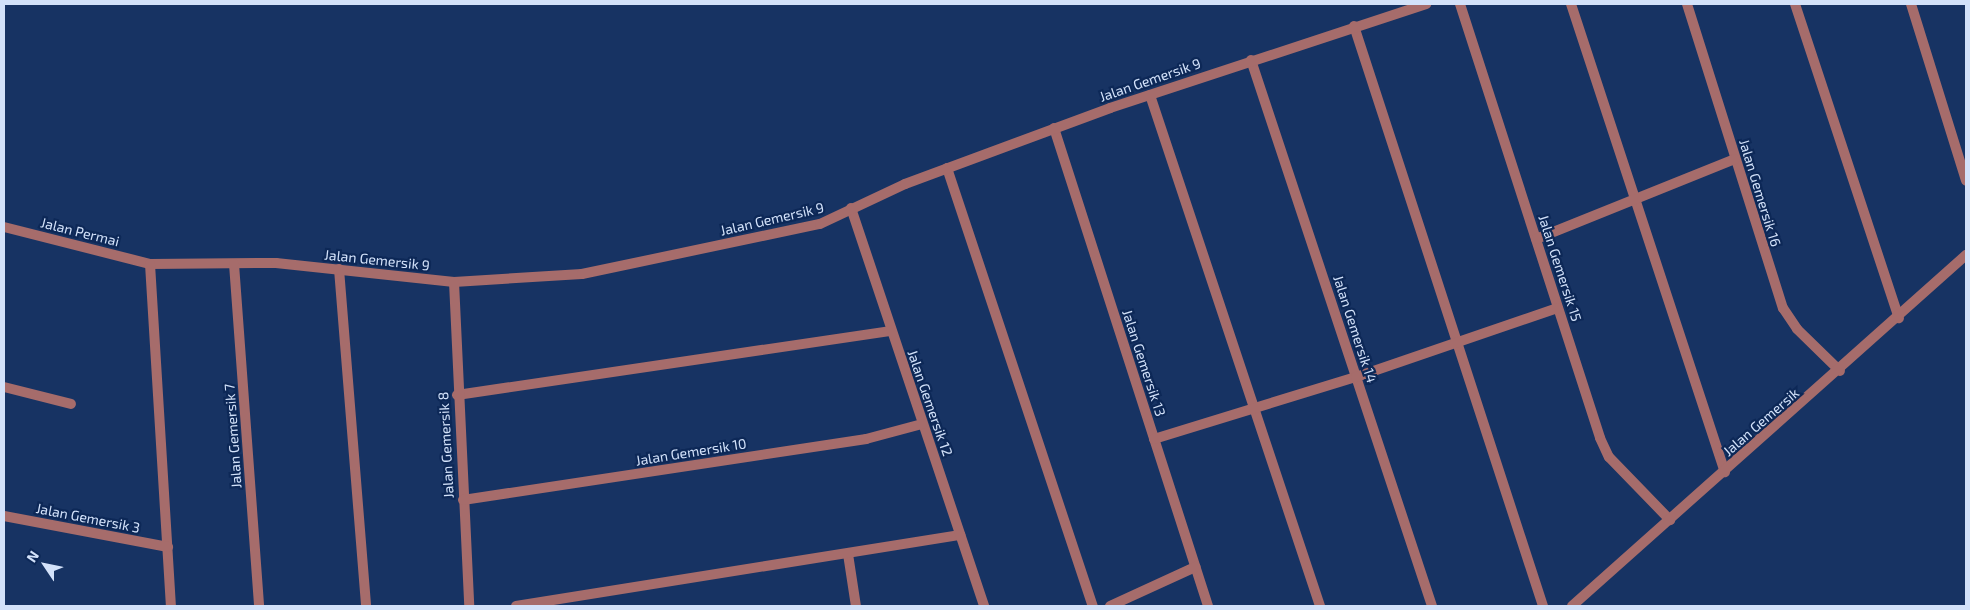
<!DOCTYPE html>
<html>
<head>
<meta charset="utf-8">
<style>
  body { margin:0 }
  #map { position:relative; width:1970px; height:610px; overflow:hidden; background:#173363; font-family:"Exo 2",sans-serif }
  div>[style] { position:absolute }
  .lane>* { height:10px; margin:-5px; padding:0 5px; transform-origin:5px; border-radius:5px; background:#a66c6b }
  .street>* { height:10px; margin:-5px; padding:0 5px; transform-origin:5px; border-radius:5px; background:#a66c6b }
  span { translate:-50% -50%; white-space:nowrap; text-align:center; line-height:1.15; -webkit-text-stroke:4.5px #0d2857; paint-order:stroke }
  .street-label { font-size:14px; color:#d3e2fa }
  .frame { position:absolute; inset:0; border:5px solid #d3e2fa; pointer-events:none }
  .north { position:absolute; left:20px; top:540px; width:50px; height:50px; -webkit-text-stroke:4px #0d2857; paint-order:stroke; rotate:304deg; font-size:14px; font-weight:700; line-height:20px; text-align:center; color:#d3e2fa }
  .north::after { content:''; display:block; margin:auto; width:18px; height:22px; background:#d3e2fa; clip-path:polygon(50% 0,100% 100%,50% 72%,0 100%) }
</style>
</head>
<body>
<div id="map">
  <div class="lane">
    <div style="left:1571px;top:4px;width:493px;rotate:71.8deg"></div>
    <div style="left:1795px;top:4px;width:331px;rotate:71.7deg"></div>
    <div style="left:1354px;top:26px;width:610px;rotate:71.95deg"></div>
    <div style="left:1150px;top:95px;width:539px;rotate:71.6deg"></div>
    <div style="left:947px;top:168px;width:462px;rotate:71.6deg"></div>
    <div style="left:339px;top:269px;width:338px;rotate:85.4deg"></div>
    <div style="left:4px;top:387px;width:69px;rotate:14.2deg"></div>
    <div style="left:457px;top:395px;width:439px;rotate:-8.4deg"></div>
    <div style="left:848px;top:554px;width:53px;rotate:81.3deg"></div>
    <div style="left:516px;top:606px;width:450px;rotate:-9.1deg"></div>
  </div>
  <div class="street">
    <div style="left:1460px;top:4px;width:456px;rotate:72.1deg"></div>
    <div style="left:1600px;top:438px;width:21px;rotate:65deg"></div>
    <div style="left:1609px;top:457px;width:88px;rotate:45.9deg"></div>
    <div style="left:1687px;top:4px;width:319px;rotate:72.5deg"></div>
    <div style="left:1783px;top:308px;width:25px;rotate:56deg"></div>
    <div style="left:1797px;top:329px;width:60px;rotate:44.3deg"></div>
    <div style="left:1911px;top:4px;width:185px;rotate:72.7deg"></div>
    <div style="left:1251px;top:60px;width:575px;rotate:71.66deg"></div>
    <div style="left:1054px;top:128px;width:502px;rotate:72.14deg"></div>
    <div style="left:851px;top:208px;width:420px;rotate:71.5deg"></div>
    <div style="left:4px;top:227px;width:151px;rotate:14.2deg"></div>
    <div style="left:150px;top:264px;width:126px;rotate:-0.5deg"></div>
    <div style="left:276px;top:263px;width:179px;rotate:6.1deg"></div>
    <div style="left:454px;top:282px;width:128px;rotate:-3.6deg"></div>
    <div style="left:582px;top:274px;width:243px;rotate:-11.9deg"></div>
    <div style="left:820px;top:224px;width:94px;rotate:-25.2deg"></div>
    <div style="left:905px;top:184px;width:219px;rotate:-20.3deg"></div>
    <div style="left:1110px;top:108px;width:333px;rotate:-18.2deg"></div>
    <div style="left:1536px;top:239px;width:214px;rotate:-21.9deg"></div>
    <div style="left:150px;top:264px;width:343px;rotate:86.5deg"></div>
    <div style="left:234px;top:264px;width:343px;rotate:85.8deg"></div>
    <div style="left:454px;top:282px;width:324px;rotate:87.3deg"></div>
    <div style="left:1154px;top:439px;width:211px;rotate:-17.1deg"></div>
    <div style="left:1356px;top:377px;width:213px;rotate:-18.9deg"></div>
    <div style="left:463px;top:500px;width:408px;rotate:-8.6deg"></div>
    <div style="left:866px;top:439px;width:58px;rotate:-15deg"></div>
    <div style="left:4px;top:516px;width:167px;rotate:10.7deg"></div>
    <div style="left:1110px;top:606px;width:94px;rotate:-24.6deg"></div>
    <div style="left:1572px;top:606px;width:528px;rotate:-41.7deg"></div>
  </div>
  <div class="street-label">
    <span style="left:1150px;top:80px;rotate:-19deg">Jalan Gemersik 9</span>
    <span style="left:1760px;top:193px;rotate:73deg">Jalan Gemersik 16</span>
    <span style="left:772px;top:219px;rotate:-13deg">Jalan Gemersik 9</span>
    <span style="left:80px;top:232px;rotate:14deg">Jalan Permai</span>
    <span style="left:377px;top:260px;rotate:6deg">Jalan Gemersik 9</span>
    <span style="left:1560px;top:268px;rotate:72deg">Jalan Gemersik 15</span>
    <span style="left:1355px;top:329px;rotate:72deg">Jalan Gemersik 14</span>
    <span style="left:1144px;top:363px;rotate:72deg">Jalan Gemersik 13</span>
    <span style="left:930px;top:403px;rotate:71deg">Jalan Gemersik 12</span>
    <span style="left:1761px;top:422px;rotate:-41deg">Jalan Gemersik</span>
    <span style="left:233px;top:436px;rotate:-94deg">Jalan Gemersik 7</span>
    <span style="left:446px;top:445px;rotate:-93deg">Jalan Gemersik 8</span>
    <span style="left:691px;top:452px;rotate:-9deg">Jalan Gemersik 10</span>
    <span style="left:88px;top:518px;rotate:11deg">Jalan Gemersik 3</span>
  </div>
  <div class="frame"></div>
  <div class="north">N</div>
</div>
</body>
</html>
